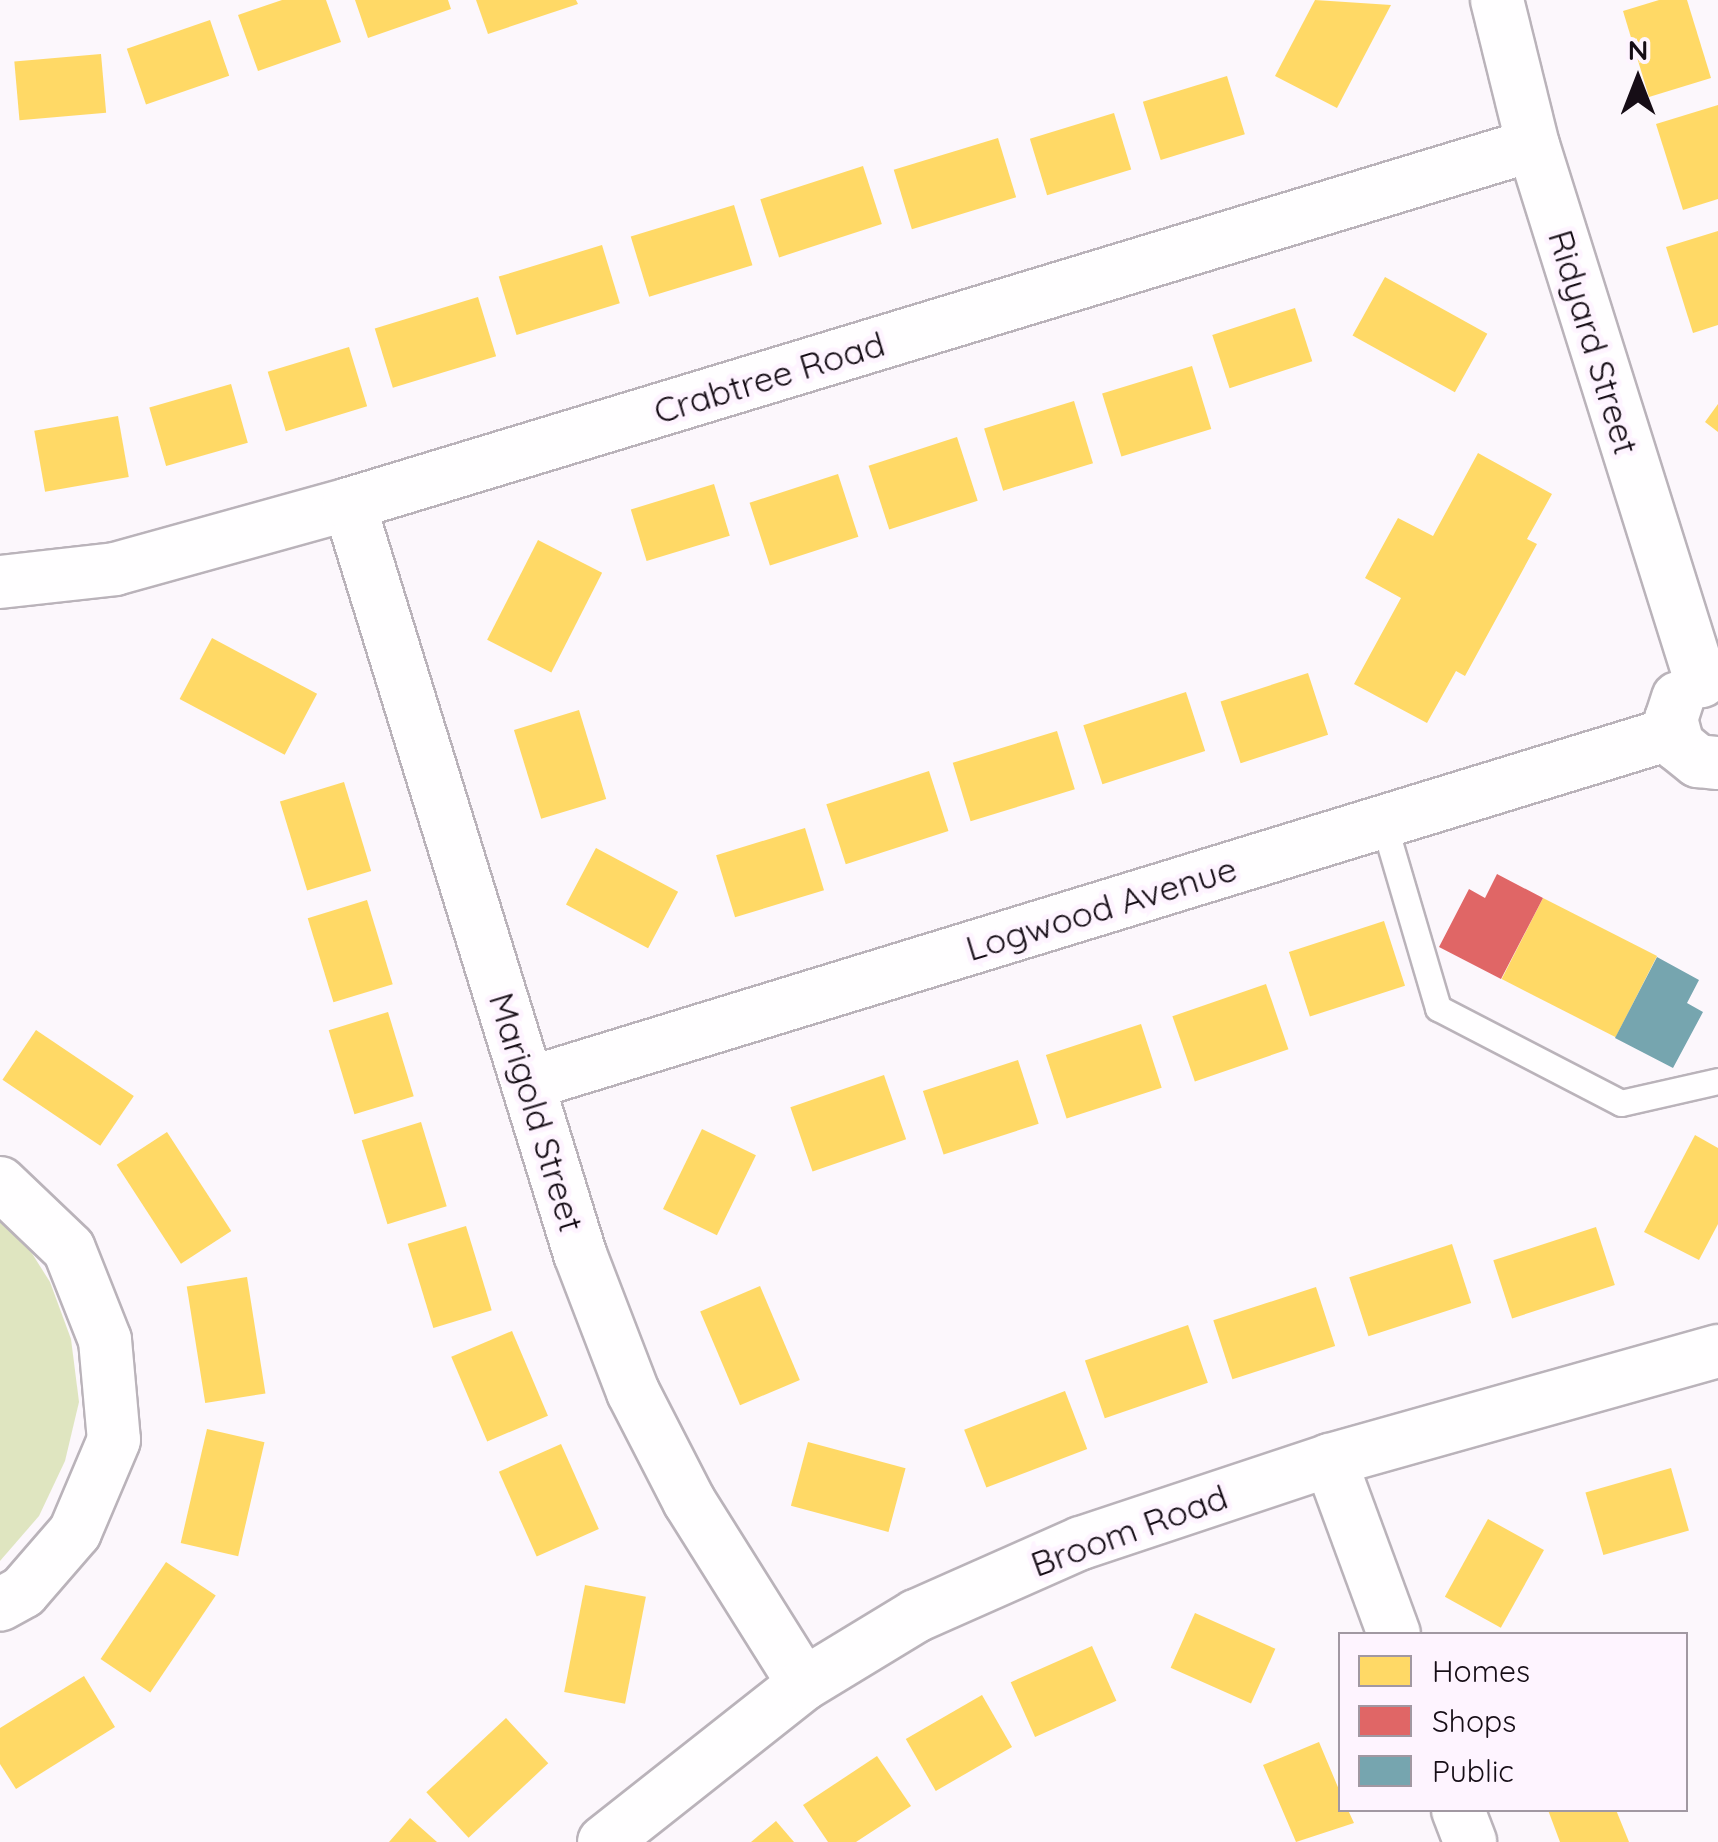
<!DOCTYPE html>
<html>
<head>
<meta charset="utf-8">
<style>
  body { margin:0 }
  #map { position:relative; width:1718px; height:1842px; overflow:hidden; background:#fcf7fc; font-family:Quicksand,sans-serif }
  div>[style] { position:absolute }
  .green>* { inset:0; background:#dfe5c0 }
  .homes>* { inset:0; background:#ffd966; transform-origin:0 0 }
  .shops>* { inset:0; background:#e06666 }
  .public>* { inset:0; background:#76a5af }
  .roads { filter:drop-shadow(2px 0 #bab3ba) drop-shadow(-2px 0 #bab3ba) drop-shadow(0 2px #bab3ba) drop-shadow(0 -2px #bab3ba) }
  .service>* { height:25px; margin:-12.5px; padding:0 12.5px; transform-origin:12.5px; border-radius:12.5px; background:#fffeff }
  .minor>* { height:52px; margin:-26px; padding:0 26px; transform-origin:26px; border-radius:26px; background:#fffeff }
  span { translate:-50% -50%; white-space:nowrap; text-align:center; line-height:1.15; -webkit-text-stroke:10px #fef4ff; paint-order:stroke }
  .street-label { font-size:35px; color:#160d16 }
  .legend { position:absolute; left:1338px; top:1632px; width:350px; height:180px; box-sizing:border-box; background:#fef4ff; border:2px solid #a198a2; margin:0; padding:12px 18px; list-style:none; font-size:30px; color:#160d16 }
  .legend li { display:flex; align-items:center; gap:20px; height:50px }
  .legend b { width:50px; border:2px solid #a198a2 }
  .north { position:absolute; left:1588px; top:30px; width:100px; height:100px; -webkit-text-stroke:8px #fef4ff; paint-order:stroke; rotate:0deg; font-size:28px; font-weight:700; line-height:40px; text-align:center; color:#160d16 }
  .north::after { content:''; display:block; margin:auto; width:35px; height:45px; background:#160d16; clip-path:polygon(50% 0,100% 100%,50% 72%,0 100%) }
</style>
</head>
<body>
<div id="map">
  <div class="green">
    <div style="clip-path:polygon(0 1220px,21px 1236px,50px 1282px,71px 1339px,79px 1402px,65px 1461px,39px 1516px,0 1561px)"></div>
  </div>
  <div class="homes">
    <div style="clip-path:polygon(282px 0,326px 0,341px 42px,258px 71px,238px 15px)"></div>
    <div style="clip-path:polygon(355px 0,448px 0,451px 9px,368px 38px)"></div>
    <div style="clip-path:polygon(476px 0,576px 0,578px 4px,488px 34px)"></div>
    <div style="clip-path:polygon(1315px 0,1391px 5px,1337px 108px,1275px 76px)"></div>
    <div style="clip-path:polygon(1659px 0,1687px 0,1711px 78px,1649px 97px,1623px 11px)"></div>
    <div style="left:210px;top:20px;width:59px;height:88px;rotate:71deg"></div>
    <div style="left:101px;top:54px;width:59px;height:87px;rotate:85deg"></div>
    <div style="left:1227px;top:76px;width:61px;height:88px;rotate:73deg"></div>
    <div style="clip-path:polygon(1718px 105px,1718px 199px,1683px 210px,1656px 124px)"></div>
    <div style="left:1114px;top:113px;width:59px;height:88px;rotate:73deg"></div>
    <div style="left:998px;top:138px;width:62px;height:109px;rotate:73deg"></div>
    <div style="left:863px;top:166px;width:61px;height:108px;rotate:72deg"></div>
    <div style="left:734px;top:205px;width:63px;height:108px;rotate:73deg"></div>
    <div style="clip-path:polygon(1718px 231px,1718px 325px,1693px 333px,1666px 247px)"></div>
    <div style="left:602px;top:245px;width:61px;height:108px;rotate:73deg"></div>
    <div style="left:1385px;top:277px;width:117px;height:67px;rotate:29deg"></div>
    <div style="left:478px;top:297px;width:62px;height:108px;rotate:73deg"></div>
    <div style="left:1295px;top:308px;width:56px;height:87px;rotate:72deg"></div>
    <div style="left:349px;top:347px;width:62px;height:85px;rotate:73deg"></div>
    <div style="left:1192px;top:366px;width:66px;height:94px;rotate:73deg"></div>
    <div style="left:231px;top:384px;width:61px;height:85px;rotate:74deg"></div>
    <div style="left:1074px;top:401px;width:65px;height:94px;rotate:73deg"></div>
    <div style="clip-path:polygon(1718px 404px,1718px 432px,1705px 422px)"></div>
    <div style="left:118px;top:416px;width:62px;height:85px;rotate:80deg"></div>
    <div style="left:957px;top:437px;width:67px;height:93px;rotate:72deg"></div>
    <div style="clip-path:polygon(1478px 453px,1552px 494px,1527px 539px,1537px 544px,1465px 676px,1456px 671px,1427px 723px,1354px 684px,1401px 598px,1365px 578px,1398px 518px,1433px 536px)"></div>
    <div style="left:838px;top:474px;width:66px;height:93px;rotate:72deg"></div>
    <div style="left:714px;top:484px;width:54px;height:87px;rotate:73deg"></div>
    <div style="left:538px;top:540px;width:72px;height:112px;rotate:27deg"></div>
    <div style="left:212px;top:638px;width:119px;height:69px;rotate:28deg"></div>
    <div style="left:1308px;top:673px;width:65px;height:92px;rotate:72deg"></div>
    <div style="left:1186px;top:692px;width:62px;height:108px;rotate:72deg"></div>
    <div style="left:579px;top:710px;width:93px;height:68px;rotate:73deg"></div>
    <div style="left:1057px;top:731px;width:61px;height:109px;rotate:73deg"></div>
    <div style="left:929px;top:771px;width:63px;height:108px;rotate:72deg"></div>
    <div style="left:344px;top:782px;width:93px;height:67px;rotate:73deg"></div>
    <div style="left:805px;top:828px;width:65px;height:93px;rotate:73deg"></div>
    <div style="left:596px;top:848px;width:93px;height:64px;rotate:28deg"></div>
    <div style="left:1543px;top:898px;width:128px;height:91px;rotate:27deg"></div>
    <div style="left:367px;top:900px;width:88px;height:62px;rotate:73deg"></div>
    <div style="left:1384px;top:921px;width:68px;height:100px;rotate:72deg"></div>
    <div style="left:1266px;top:984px;width:69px;height:99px;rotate:71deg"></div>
    <div style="left:388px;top:1012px;width:88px;height:62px;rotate:73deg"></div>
    <div style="left:1141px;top:1024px;width:67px;height:100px;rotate:72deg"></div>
    <div style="left:36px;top:1030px;width:118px;height:60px;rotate:34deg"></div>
    <div style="left:1018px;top:1060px;width:67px;height:100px;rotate:72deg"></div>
    <div style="left:884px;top:1075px;width:68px;height:99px;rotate:71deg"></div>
    <div style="left:421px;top:1122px;width:88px;height:62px;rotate:73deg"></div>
    <div style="left:702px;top:1129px;width:60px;height:89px;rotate:26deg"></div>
    <div style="left:167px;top:1132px;width:118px;height:60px;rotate:57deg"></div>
    <div style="clip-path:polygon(1695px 1135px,1718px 1148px,1718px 1224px,1699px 1260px,1644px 1232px)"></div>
    <div style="left:466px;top:1226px;width:88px;height:61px;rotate:73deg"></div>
    <div style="left:1596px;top:1227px;width:61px;height:108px;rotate:72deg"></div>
    <div style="left:1452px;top:1244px;width:62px;height:108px;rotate:72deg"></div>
    <div style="left:247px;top:1277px;width:118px;height:61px;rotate:81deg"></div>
    <div style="left:760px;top:1286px;width:102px;height:65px;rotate:67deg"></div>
    <div style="left:1316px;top:1287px;width:62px;height:108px;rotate:72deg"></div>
    <div style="left:1188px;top:1325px;width:61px;height:109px;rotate:71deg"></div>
    <div style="left:512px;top:1331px;width:92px;height:66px;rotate:67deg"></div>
    <div style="left:1065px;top:1391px;width:62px;height:108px;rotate:69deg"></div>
    <div style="left:207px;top:1429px;width:59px;height:117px;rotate:13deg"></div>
    <div style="left:808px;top:1442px;width:101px;height:66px;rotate:15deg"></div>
    <div style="left:561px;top:1444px;width:93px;height:68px;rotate:66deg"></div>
    <div style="left:1671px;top:1468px;width:65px;height:89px;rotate:74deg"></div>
    <div style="left:1488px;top:1519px;width:64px;height:89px;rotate:29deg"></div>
    <div style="left:166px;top:1562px;width:60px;height:117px;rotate:34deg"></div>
    <div style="left:585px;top:1585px;width:62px;height:109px;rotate:11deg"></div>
    <div style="left:1195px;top:1613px;width:88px;height:60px;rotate:24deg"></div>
    <div style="left:1092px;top:1646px;width:60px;height:89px;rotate:66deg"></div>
    <div style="clip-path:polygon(84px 1676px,115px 1727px,16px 1789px,0 1764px,0 1728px)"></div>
    <div style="left:982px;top:1695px;width:60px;height:88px;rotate:60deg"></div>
    <div style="left:506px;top:1718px;width:62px;height:109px;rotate:47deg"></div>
    <div style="clip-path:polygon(1319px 1742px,1340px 1792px,1340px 1810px,1348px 1810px,1354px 1823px,1296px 1842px,1263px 1765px)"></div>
    <div style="clip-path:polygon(877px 1756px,911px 1806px,856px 1842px,828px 1842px,803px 1805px)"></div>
    <div style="clip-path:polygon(1548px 1810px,1616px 1810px,1629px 1842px,1560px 1842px)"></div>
    <div style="clip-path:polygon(410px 1818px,437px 1842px,389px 1842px)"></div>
    <div style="clip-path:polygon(776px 1821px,794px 1842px,751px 1842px)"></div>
  </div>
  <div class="shops">
    <div style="clip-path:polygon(1497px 874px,1543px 898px,1501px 979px,1439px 947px,1469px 889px,1485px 898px)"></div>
  </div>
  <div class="public">
    <div style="clip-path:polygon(1657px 957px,1699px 980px,1687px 1003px,1703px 1012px,1673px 1068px,1615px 1038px)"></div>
  </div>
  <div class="roads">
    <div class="service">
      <div style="left:1383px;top:821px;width:195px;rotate:73.6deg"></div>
      <div style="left:1438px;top:1008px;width:206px;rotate:27.4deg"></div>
      <div style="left:1621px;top:1103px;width:99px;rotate:-12.8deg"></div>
    </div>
    <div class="minor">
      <div style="left:1497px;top:0;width:149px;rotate:76.1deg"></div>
      <div style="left:1533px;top:145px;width:562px;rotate:72.6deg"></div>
      <div style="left:349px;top:504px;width:785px;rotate:72.88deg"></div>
      <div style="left:580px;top:1254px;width:148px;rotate:69deg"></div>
      <div style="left:633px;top:1392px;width:123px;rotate:62.8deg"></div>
      <div style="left:689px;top:1501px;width:216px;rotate:57.9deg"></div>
      <div style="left:0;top:582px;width:116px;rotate:-6.4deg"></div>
      <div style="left:115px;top:569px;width:243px;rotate:-15.5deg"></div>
      <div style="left:349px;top:504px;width:1237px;rotate:-16.87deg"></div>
      <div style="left:1678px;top:698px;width:22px;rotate:108deg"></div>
      <div style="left:1671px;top:719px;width:27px;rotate:75deg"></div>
      <div style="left:1678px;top:745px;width:26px;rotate:39deg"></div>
      <div style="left:1698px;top:761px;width:20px;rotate:6deg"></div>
      <div style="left:530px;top:1083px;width:1195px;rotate:-17.03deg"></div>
      <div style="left:0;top:1183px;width:95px;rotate:43.7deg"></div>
      <div style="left:69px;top:1249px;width:98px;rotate:68.4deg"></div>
      <div style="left:105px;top:1340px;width:100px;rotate:84.9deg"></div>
      <div style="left:114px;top:1440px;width:100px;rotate:113deg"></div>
      <div style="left:75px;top:1532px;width:79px;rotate:130.9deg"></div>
      <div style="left:23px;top:1592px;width:26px;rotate:151deg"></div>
      <div style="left:1330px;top:1460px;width:185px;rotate:69.8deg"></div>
      <div style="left:1458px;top:1810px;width:34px;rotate:69deg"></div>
      <div style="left:604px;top:1842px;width:255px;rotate:-38.3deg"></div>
      <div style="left:804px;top:1684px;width:131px;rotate:-31.3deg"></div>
      <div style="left:916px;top:1616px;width:180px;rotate:-23.9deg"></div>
      <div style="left:1081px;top:1543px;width:262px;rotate:-18.4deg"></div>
      <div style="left:1330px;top:1460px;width:403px;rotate:-15.7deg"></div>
    </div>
  </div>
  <div class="street-label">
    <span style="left:1594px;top:342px;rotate:73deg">Ridyard Street</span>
    <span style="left:769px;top:377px;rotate:-17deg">Crabtree Road</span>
    <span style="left:1101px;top:908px;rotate:-17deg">Logwood Avenue</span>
    <span style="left:537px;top:1112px;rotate:73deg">Marigold Street</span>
    <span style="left:1129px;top:1530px;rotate:-20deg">Broom Road</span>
  </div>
  <ul class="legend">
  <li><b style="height:28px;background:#ffd966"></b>Homes</li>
  <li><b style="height:28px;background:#e06666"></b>Shops</li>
  <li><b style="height:28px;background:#76a5af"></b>Public</li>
  </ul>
  <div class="north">N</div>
</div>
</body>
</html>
